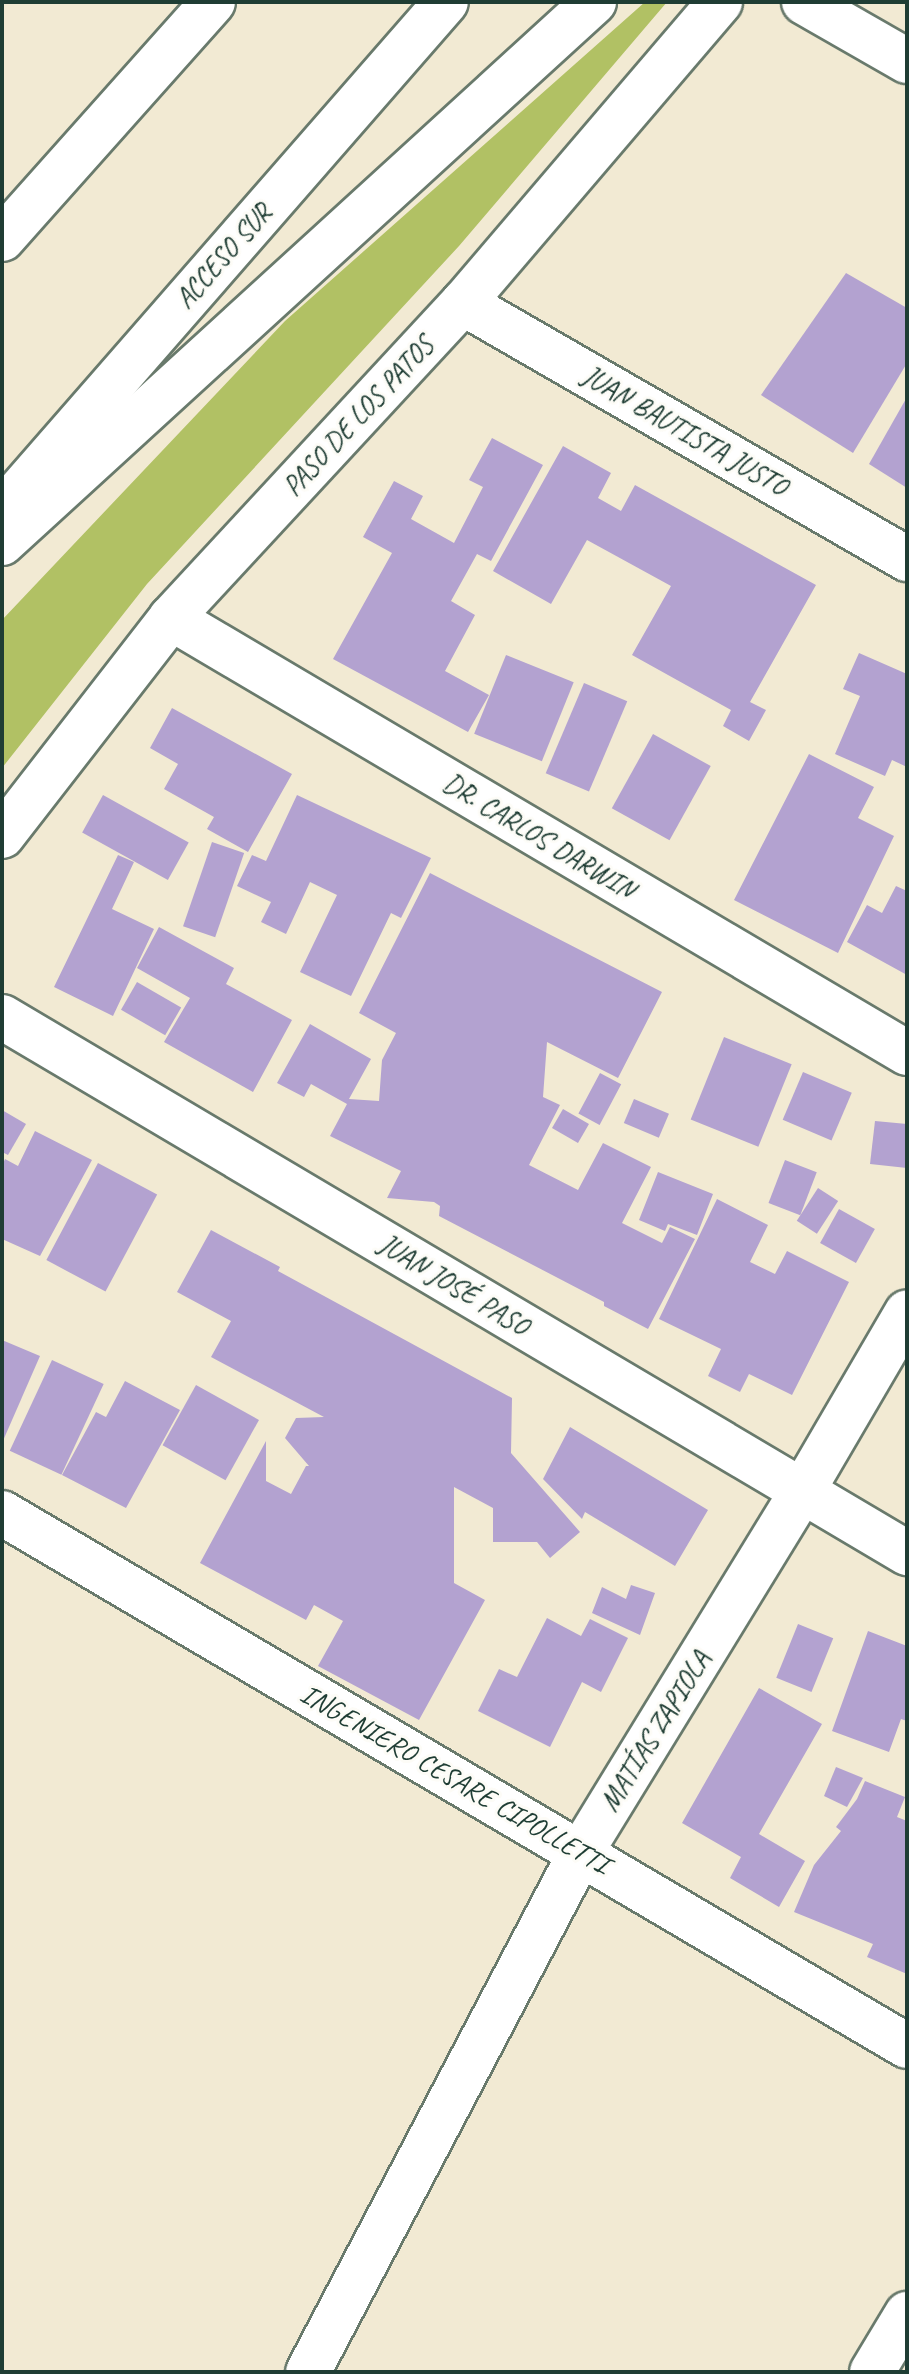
<!DOCTYPE html>
<html>
<head>
<meta charset="utf-8">
<style>
  body { margin:0 }
  #map { position:relative; width:909px; height:2374px; overflow:hidden; background:#f2ead3; font-family:Caveat,sans-serif }
  div>[style] { position:absolute }
  .green>* { inset:0; background:#b1c164 }
  .building>* { inset:0; background:#b3a2d0; transform-origin:0 0 }
  .roads { filter:drop-shadow(2px 0 #697a6c) drop-shadow(-2px 0 #697a6c) drop-shadow(0 2px #697a6c) drop-shadow(0 -2px #697a6c) }
  .street>* { height:44px; margin:-22px; padding:0 22px; transform-origin:22px; border-radius:22px; background:#fff }
  .secondary>* { height:44px; margin:-22px; padding:0 22px; transform-origin:22px; border-radius:22px; background:#fff }
  .highway>* { height:44px; margin:-22px; padding:0 22px; transform-origin:22px; border-radius:22px; background:#fff }
  span { translate:-50% -50%; white-space:nowrap; text-align:center; line-height:1.15; -webkit-text-stroke:6px #fdfcf7; paint-order:stroke }
  .street-label { font-size:28px; color:#1f3d34 }
  .frame { position:absolute; inset:0; border:4px solid #1f3d34; pointer-events:none }
</style>
</head>
<body>
<div id="map">
  <div class="green">
    <div style="clip-path:polygon(645px 2px,667px 2px,459px 246px,147px 584px,2px 768px,2px 620px,285px 321px)"></div>
  </div>
  <div class="building">
    <div style="clip-path:polygon(846px 273px,907px 308px,907px 363px,853px 453px,761px 395px)"></div>
    <div style="clip-path:polygon(907px 397px,907px 488px,869px 464px)"></div>
    <div style="clip-path:polygon(492px 438px,543px 465px,491px 561px,477px 554px,451px 601px,475px 615px,445px 671px,489px 695px,468px 732px,333px 659px,392px 553px,363px 537px,394px 481px,423px 496px,411px 519px,454px 543px,483px 487px,469px 480px)"></div>
    <div style="clip-path:polygon(563px 446px,611px 473px,598px 498px,621px 511px,635px 485px,816px 585px,750px 702px,766px 710px,749px 741px,723px 726px,731px 710px,632px 655px,671px 586px,587px 540px,551px 604px,493px 571px)"></div>
    <div style="clip-path:polygon(859px 653px,907px 674px,907px 767px,892px 760px,885px 776px,835px 754px,860px 696px,843px 689px)"></div>
    <div style="left:506px;top:655px;width:73px;height:85px;rotate:22deg"></div>
    <div style="left:584px;top:683px;width:47px;height:98px;rotate:23deg"></div>
    <div style="clip-path:polygon(172px 708px,292px 774px,248px 852px,207px 829px,214px 817px,164px 789px,178px 764px,150px 748px)"></div>
    <div style="left:653px;top:734px;width:66px;height:85px;rotate:29deg"></div>
    <div style="clip-path:polygon(809px 754px,874px 787px,858px 818px,894px 836px,838px 953px,734px 900px)"></div>
    <div style="left:103px;top:795px;width:98px;height:43px;rotate:29deg"></div>
    <div style="clip-path:polygon(297px 795px,431px 858px,401px 918px,391px 913px,351px 996px,300px 972px,337px 895px,310px 882px,286px 934px,261px 922px,271px 902px,237px 886px,252px 855px,266px 861px)"></div>
    <div style="left:212px;top:842px;width:34px;height:89px;rotate:19deg"></div>
    <div style="clip-path:polygon(118px 855px,134px 862px,112px 909px,154px 929px,113px 1016px,54px 987px)"></div>
    <div style="clip-path:polygon(430px 873px,662px 992px,618px 1078px,547px 1042px,543px 1097px,560px 1105px,529px 1165px,578px 1190px,603px 1143px,651px 1167px,622px 1223px,662px 1243px,670px 1227px,695px 1239px,648px 1329px,604px 1306px,604px 1302px,439px 1216px,440px 1206px,434px 1202px,387px 1198px,401px 1171px,330px 1136px,347px 1104px,311px 1084px,304px 1097px,277px 1083px,310px 1024px,371px 1059px,349px 1099px,379px 1101px,382px 1060px,396px 1033px,359px 1013px)"></div>
    <div style="clip-path:polygon(896px 886px,907px 891px,907px 975px,847px 942px,867px 905px,882px 913px)"></div>
    <div style="clip-path:polygon(159px 927px,234px 968px,226px 984px,292px 1020px,253px 1092px,164px 1042px,190px 998px,137px 968px)"></div>
    <div style="left:137px;top:982px;width:51px;height:32px;rotate:30deg"></div>
    <div style="left:724px;top:1037px;width:73px;height:89px;rotate:22deg"></div>
    <div style="left:803px;top:1072px;width:53px;height:52px;rotate:23deg"></div>
    <div style="left:600px;top:1073px;width:24px;height:46px;rotate:28deg"></div>
    <div style="left:634px;top:1099px;width:38px;height:26px;rotate:23deg"></div>
    <div style="left:563px;top:1109px;width:30px;height:22px;rotate:30deg"></div>
    <div style="clip-path:polygon(2px 1110px,26px 1124px,8px 1155px,2px 1152px)"></div>
    <div style="clip-path:polygon(875px 1121px,907px 1124px,907px 1168px,870px 1164px)"></div>
    <div style="clip-path:polygon(35px 1131px,92px 1160px,40px 1256px,2px 1239px,2px 1166px,5px 1159px,18px 1166px)"></div>
    <div style="left:785px;top:1160px;width:34px;height:46px;rotate:21deg"></div>
    <div style="left:98px;top:1163px;width:67px;height:110px;rotate:28deg"></div>
    <div style="clip-path:polygon(658px 1172px,713px 1194px,697px 1235px,668px 1224px,665px 1231px,639px 1220px)"></div>
    <div style="left:818px;top:1188px;width:24px;height:39px;rotate:33deg"></div>
    <div style="clip-path:polygon(717px 1199px,768px 1225px,750px 1262px,775px 1274px,787px 1251px,849px 1282px,792px 1395px,749px 1374px,740px 1392px,708px 1376px,721px 1349px,659px 1319px)"></div>
    <div style="left:839px;top:1209px;width:41px;height:39px;rotate:29deg"></div>
    <div style="clip-path:polygon(211px 1230px,280px 1267px,278px 1271px,512px 1398px,511px 1453px,580px 1532px,550px 1558px,537px 1542px,493px 1542px,493px 1508px,454px 1487px,454px 1583px,485px 1600px,419px 1720px,318px 1666px,343px 1621px,314px 1605px,306px 1620px,200px 1563px,266px 1441px,266px 1481px,291px 1494px,306px 1466px,309px 1466px,285px 1438px,296px 1418px,324px 1417px,211px 1357px,231px 1321px,177px 1292px)"></div>
    <div style="clip-path:polygon(2px 1340px,40px 1356px,2px 1443px)"></div>
    <div style="left:52px;top:1360px;width:57px;height:100px;rotate:25deg"></div>
    <div style="clip-path:polygon(125px 1381px,180px 1410px,126px 1508px,62px 1475px,96px 1412px,106px 1417px)"></div>
    <div style="left:196px;top:1385px;width:72px;height:69px;rotate:29deg"></div>
    <div style="clip-path:polygon(570px 1427px,708px 1510px,675px 1566px,585px 1512px,582px 1519px,543px 1479px)"></div>
    <div style="clip-path:polygon(631px 1585px,655px 1593px,640px 1635px,592px 1613px,602px 1587px,626px 1599px)"></div>
    <div style="clip-path:polygon(547px 1618px,581px 1636px,590px 1619px,628px 1638px,601px 1692px,582px 1682px,550px 1747px,478px 1711px,499px 1669px,517px 1677px)"></div>
    <div style="left:798px;top:1624px;width:38px;height:58px;rotate:22deg"></div>
    <div style="clip-path:polygon(868px 1631px,907px 1646px,907px 1721px,901px 1719px,889px 1752px,832px 1731px)"></div>
    <div style="clip-path:polygon(759px 1688px,822px 1724px,759px 1834px,805px 1861px,779px 1907px,730px 1878px,741px 1857px,682px 1823px)"></div>
    <div style="clip-path:polygon(836px 1767px,863px 1778px,847px 1807px,824px 1796px)"></div>
    <div style="clip-path:polygon(865px 1781px,905px 1797px,897px 1817px,907px 1821px,907px 1974px,867px 1957px,873px 1944px,794px 1912px,814px 1865px,841px 1831px,836px 1827px,857px 1799px)"></div>
  </div>
  <div class="roads">
    <div class="street">
      <div style="left:804px;top:2px;width:119px;rotate:29.8deg"></div>
      <div style="left:463px;top:303px;width:513px;rotate:29.97deg"></div>
      <div style="left:171px;top:618px;width:855px;rotate:30.58deg"></div>
      <div style="left:2px;top:1017px;width:1052px;rotate:30.64deg"></div>
      <div style="left:308px;top:2372px;width:587px;rotate:-62.3deg"></div>
      <div style="left:581px;top:1852px;width:422px;rotate:-58.5deg"></div>
      <div style="left:802px;top:1492px;width:208px;rotate:-59.7deg"></div>
      <div style="left:872px;top:2372px;width:68px;rotate:-58.9deg"></div>
    </div>
    <div class="secondary">
      <div style="left:2px;top:836px;width:276px;rotate:-52.2deg"></div>
      <div style="left:171px;top:618px;width:430px;rotate:-47.2deg"></div>
      <div style="left:463px;top:303px;width:396px;rotate:-49.5deg"></div>
      <div style="left:2px;top:1513px;width:1050px;rotate:30.5deg"></div>
    </div>
    <div class="highway">
      <div style="left:2px;top:239px;width:317px;rotate:-48.3deg"></div>
      <div style="left:2px;top:511px;width:675px;rotate:-48.9deg"></div>
      <div style="left:2px;top:543px;width:802px;rotate:-42.42deg"></div>
    </div>
  </div>
  <div class="street-label">
    <span style="left:223px;top:256px;rotate:-48deg">ACCESO SUR</span>
    <span style="left:358px;top:416px;rotate:-47deg">PASO DE LOS PATOS</span>
    <span style="left:685px;top:431px;rotate:30deg">JUAN BAUTISTA JUSTO</span>
    <span style="left:539px;top:836px;rotate:31deg">DR. CARLOS DARWIN</span>
    <span style="left:454px;top:1285px;rotate:31deg">JUAN JOSÉ PASO</span>
    <span style="left:655px;top:1731px;rotate:-58deg">MATÍAS ZAPIOLA</span>
    <span style="left:455px;top:1779px;rotate:30deg">INGENIERO CESARE CIPOLLETTI</span>
  </div>
  <div class="frame"></div>
</div>
</body>
</html>
